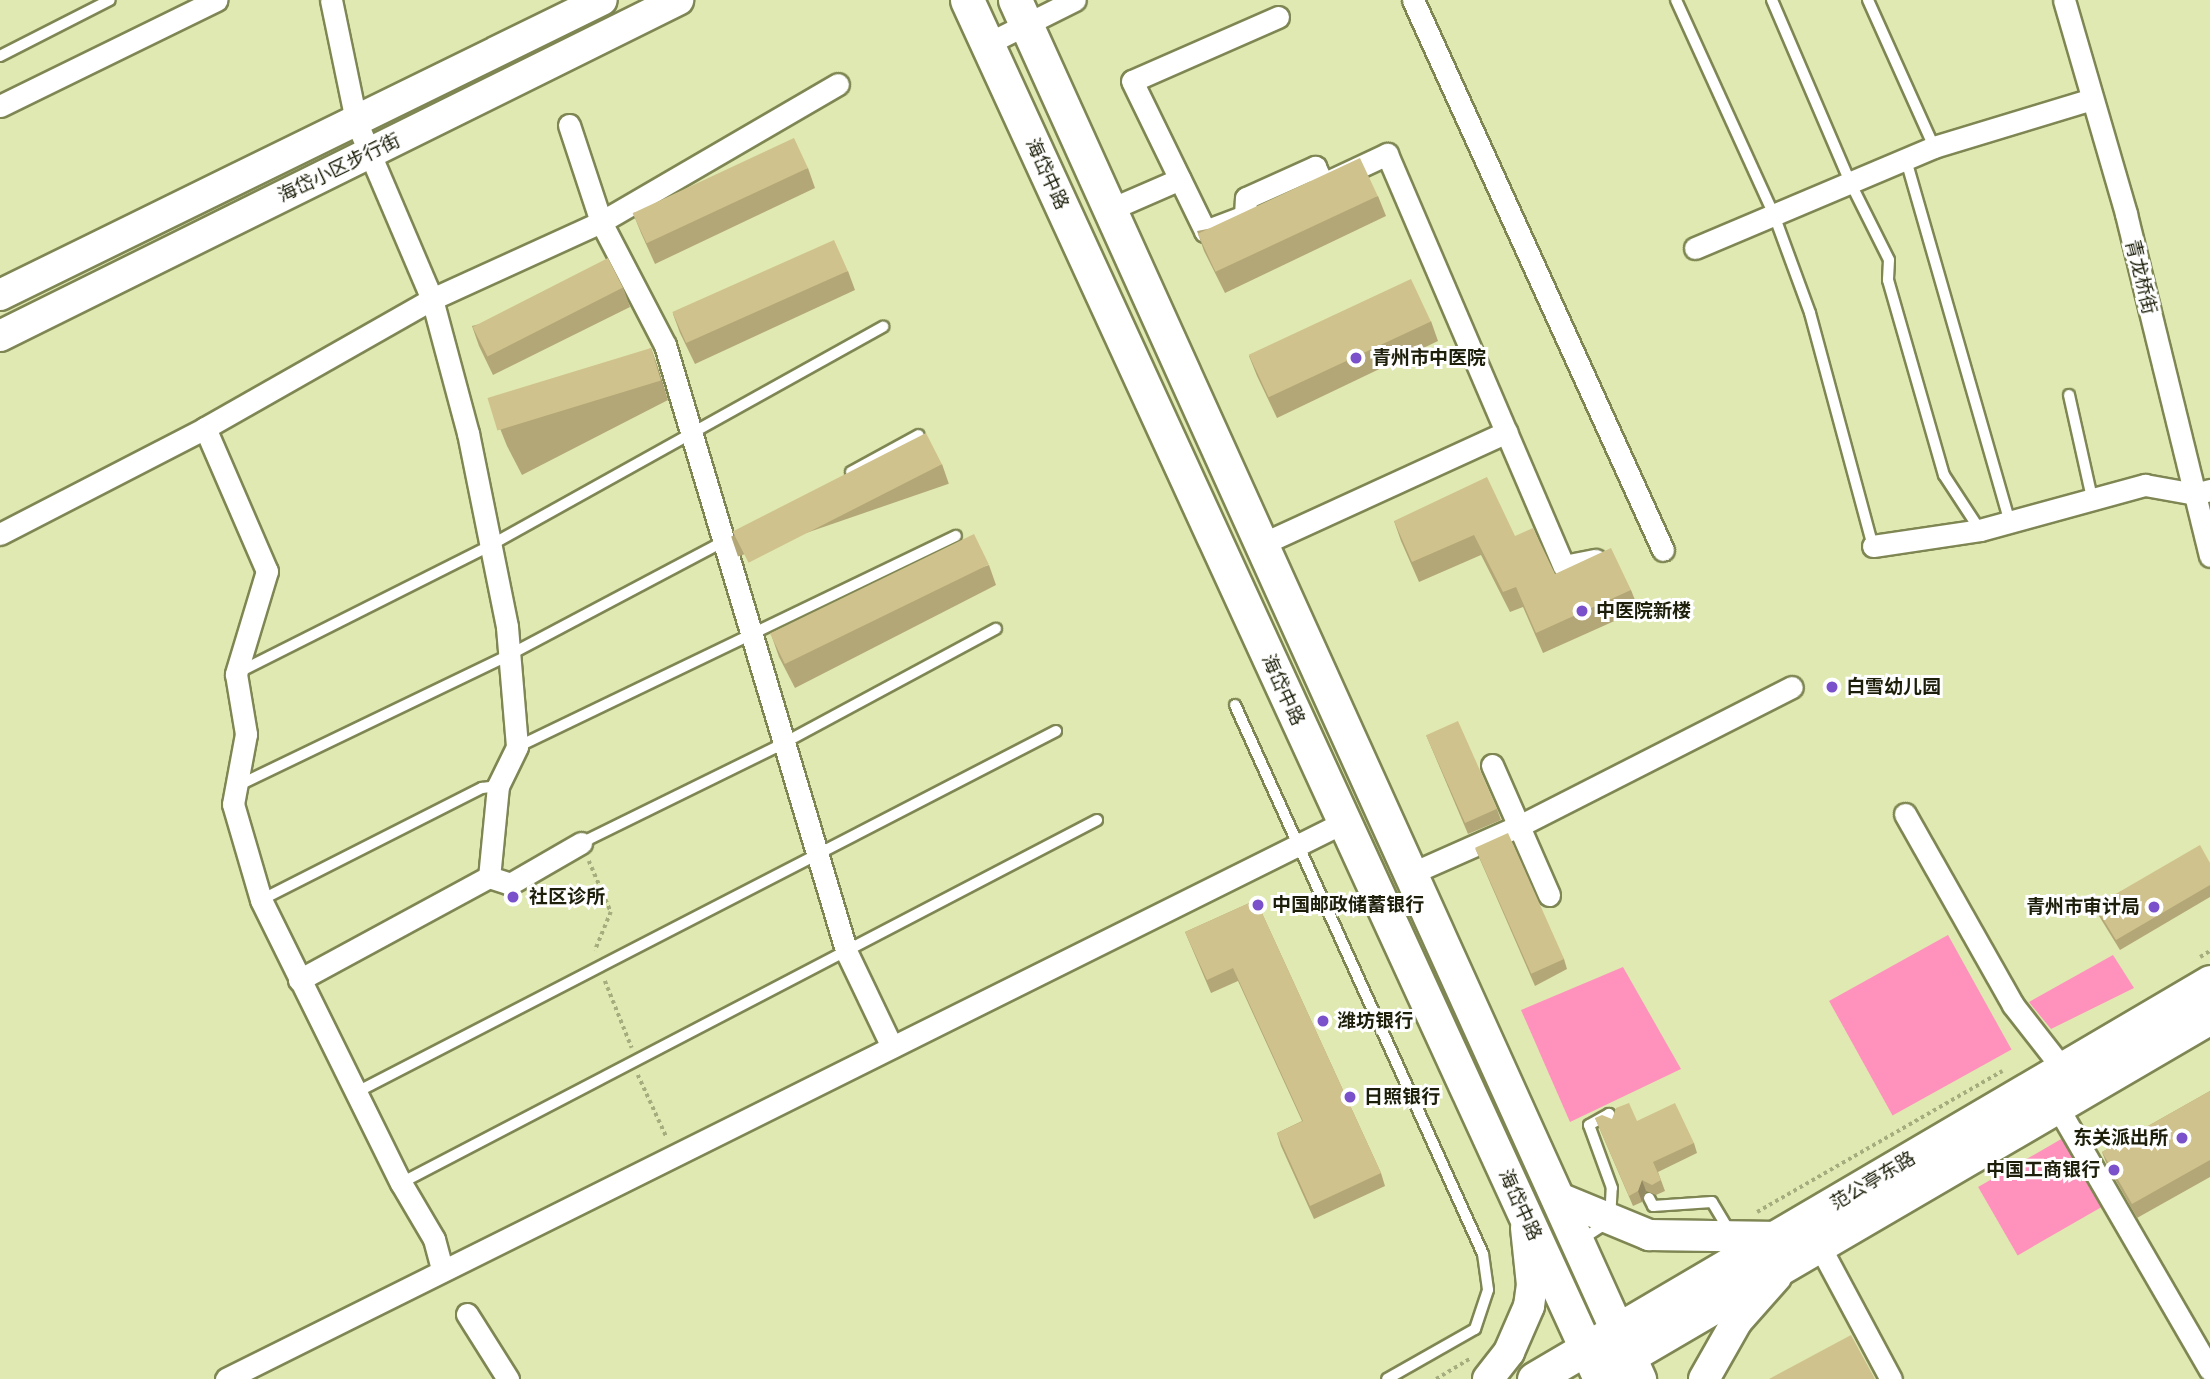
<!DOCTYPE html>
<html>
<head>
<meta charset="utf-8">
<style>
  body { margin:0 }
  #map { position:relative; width:2210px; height:1379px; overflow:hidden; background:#e0e9b1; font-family:"Noto Sans","Noto Sans SC",sans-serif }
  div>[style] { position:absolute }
  .green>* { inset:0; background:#ff91bd; transform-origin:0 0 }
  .path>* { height:3.5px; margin-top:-1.75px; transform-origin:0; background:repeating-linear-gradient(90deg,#a5ac7e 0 3.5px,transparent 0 7px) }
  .roads { filter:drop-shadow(2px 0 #7f8653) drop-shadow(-2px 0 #7f8653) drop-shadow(0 2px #7f8653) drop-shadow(0 -2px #7f8653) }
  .lane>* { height:10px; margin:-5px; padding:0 5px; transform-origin:5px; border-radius:5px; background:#fff }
  .street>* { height:21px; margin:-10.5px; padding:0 10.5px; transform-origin:10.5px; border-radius:10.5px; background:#fff }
  .secondary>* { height:30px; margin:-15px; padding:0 15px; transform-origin:15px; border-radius:15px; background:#fff }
  .primary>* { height:33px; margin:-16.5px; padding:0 16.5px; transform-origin:16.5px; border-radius:16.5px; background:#fff }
  .wall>* { inset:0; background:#b3a778; transform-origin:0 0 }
  .shaded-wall>* { inset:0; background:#928862 }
  .building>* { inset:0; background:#d0c28c; transform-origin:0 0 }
  .dots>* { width:19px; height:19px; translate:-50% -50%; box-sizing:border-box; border:4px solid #fff; border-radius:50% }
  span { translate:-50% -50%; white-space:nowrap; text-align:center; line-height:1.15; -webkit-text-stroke:6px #fff; paint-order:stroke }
  .street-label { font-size:19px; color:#1d1f0a }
  .poi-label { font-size:19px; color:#1d1f0a; font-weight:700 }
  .left { translate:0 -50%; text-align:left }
  .right { translate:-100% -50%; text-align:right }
</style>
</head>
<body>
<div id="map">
  <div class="green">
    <div style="left:1948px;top:935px;width:131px;height:136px;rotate:61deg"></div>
    <div style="clip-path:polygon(2113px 955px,2134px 988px,2051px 1029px,2029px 1002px)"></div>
    <div style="clip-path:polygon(1623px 967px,1681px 1069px,1570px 1122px,1521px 1010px)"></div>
    <div style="left:2063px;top:1138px;width:79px;height:98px;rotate:60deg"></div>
  </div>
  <div class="path">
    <div style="left:589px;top:861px;width:56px;rotate:66.7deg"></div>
    <div style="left:611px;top:912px;width:42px;rotate:112.3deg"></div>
    <div style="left:2200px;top:957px;width:12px;rotate:-31deg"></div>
    <div style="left:605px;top:981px;width:72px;rotate:68.1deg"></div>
    <div style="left:638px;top:1075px;width:69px;rotate:65.3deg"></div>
    <div style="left:1757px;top:1212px;width:283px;rotate:-29.9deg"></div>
    <div style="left:1436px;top:1379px;width:41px;rotate:-31deg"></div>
  </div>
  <div class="roads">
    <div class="lane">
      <div style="left:1676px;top:0;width:236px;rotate:65.5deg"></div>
      <div style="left:1774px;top:215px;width:104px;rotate:69.8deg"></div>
      <div style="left:1810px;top:313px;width:241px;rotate:74.9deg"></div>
      <div style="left:1772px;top:0;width:198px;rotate:66.8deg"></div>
      <div style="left:1850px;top:182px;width:87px;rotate:63.4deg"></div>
      <div style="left:1889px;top:260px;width:20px;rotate:93deg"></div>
      <div style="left:1888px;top:280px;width:203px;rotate:74deg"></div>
      <div style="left:1944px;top:475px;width:66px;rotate:56.8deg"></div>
      <div style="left:1868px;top:0;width:161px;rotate:65.8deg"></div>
      <div style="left:0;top:56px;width:123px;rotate:-27deg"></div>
      <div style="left:1906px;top:160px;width:373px;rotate:74deg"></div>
      <div style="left:2069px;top:395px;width:106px;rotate:77.4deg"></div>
      <div style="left:851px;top:472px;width:77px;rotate:-28.6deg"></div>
      <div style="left:237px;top:673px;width:284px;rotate:-26.7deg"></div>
      <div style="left:491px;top:545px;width:449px;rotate:-29.1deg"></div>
      <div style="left:1235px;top:705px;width:602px;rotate:65.69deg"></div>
      <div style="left:1483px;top:1254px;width:36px;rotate:82deg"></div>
      <div style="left:1488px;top:1290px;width:41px;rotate:108.4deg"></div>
      <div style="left:1475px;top:1329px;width:101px;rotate:150.4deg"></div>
      <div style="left:517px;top:747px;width:487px;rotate:-25.7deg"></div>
      <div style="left:237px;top:786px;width:302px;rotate:-25.7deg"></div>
      <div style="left:509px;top:655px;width:246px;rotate:-27.9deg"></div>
      <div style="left:581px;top:843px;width:224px;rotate:-26.2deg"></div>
      <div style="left:782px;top:744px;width:243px;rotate:-28.3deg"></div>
      <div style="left:261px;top:900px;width:248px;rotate:-26.9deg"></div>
      <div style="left:482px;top:788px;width:16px;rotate:-7deg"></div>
      <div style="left:355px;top:1093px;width:789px;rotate:-27.31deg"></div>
      <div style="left:401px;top:1183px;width:785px;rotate:-27.54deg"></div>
      <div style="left:1649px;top:1198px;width:9px;rotate:63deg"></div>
      <div style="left:1653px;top:1206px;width:59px;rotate:-3.9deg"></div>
      <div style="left:1712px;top:1202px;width:37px;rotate:59deg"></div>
      <div style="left:1579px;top:1241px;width:37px;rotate:-33deg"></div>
      <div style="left:1610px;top:1221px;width:33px;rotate:-87deg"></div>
      <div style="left:1612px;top:1188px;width:67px;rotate:-110.1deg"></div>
      <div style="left:1589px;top:1125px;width:23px;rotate:-29deg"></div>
      <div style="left:1609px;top:1114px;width:9px;rotate:63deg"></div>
    </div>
    <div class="street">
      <div style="left:331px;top:0;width:124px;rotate:78.3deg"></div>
      <div style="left:356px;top:121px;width:194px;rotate:66.9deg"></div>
      <div style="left:432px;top:299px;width:139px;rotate:75deg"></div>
      <div style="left:468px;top:433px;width:198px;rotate:78.6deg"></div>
      <div style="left:507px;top:627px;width:120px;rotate:85.2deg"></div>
      <div style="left:517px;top:747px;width:43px;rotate:116deg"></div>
      <div style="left:498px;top:786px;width:91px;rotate:95.6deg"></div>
      <div style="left:1413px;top:0;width:604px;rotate:65.56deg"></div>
      <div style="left:2064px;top:0;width:223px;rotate:73.8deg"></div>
      <div style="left:2126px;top:214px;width:352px;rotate:76.2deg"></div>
      <div style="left:1278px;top:17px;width:159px;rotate:156.3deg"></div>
      <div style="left:1132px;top:81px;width:167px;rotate:64deg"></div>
      <div style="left:1205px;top:231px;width:43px;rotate:-20.6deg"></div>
      <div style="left:1245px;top:216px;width:18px;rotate:-87deg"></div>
      <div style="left:1246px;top:198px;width:76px;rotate:-24.2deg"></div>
      <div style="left:1315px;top:167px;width:19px;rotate:65deg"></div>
      <div style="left:1323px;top:184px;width:71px;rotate:-25.1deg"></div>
      <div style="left:1387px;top:154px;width:448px;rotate:66.8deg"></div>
      <div style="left:1564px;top:566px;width:32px;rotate:-11deg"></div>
      <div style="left:987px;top:44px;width:98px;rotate:-26.6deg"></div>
      <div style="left:0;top:106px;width:241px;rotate:-26.1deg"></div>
      <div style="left:569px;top:125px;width:102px;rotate:71.7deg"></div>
      <div style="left:601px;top:222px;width:139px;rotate:62.5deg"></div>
      <div style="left:665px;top:345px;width:635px;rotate:73.34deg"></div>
      <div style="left:847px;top:953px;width:104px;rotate:64.4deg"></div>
      <div style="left:1111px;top:209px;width:75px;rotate:-23.5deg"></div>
      <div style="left:1695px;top:248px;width:259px;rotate:-22.9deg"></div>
      <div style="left:1934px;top:147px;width:165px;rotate:-16.9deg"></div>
      <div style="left:205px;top:428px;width:156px;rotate:66.6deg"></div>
      <div style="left:267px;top:571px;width:108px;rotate:106.8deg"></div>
      <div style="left:236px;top:674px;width:61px;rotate:80.5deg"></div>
      <div style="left:246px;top:734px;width:71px;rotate:100.5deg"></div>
      <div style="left:233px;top:804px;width:100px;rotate:73.7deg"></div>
      <div style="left:261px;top:900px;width:316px;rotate:63.7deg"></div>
      <div style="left:401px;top:1183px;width:65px;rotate:59.5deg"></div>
      <div style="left:434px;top:1239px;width:30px;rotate:75deg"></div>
      <div style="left:0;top:534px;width:231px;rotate:-27.3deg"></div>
      <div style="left:205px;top:428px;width:261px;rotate:-29.6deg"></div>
      <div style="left:432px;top:299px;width:186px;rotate:-24.5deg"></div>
      <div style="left:601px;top:222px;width:274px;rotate:-30.2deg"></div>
      <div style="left:1262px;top:544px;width:269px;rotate:-24.6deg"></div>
      <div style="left:1873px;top:546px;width:108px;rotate:-8.5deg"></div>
      <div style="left:1980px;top:530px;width:171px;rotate:-15.3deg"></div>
      <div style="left:2145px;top:485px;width:51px;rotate:10.2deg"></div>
      <div style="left:2195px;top:494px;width:16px;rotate:-15deg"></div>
      <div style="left:1492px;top:765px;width:142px;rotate:66.3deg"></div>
      <div style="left:1905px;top:814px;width:219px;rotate:60.5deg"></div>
      <div style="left:2013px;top:1005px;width:81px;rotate:52deg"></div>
      <div style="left:1410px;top:874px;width:119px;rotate:-23.8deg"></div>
      <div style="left:1519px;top:826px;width:306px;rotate:-27deg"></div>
      <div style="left:299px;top:980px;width:216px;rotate:-28.5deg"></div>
      <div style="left:489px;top:877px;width:22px;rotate:18deg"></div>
      <div style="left:510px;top:884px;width:82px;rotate:-30deg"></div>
      <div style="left:2057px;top:1106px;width:305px;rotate:59.9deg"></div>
      <div style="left:1819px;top:1245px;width:152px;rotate:61.8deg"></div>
      <div style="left:467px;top:1314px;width:77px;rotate:57.8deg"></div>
      <div style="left:226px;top:1379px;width:1249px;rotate:-26.48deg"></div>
    </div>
    <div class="secondary">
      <div style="left:0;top:295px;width:670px;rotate:-26.11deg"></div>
      <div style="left:0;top:336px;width:757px;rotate:-26.36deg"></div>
      <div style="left:1557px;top:1197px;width:100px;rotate:22.4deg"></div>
      <div style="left:1649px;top:1235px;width:130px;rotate:0.9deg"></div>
      <div style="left:1488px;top:1379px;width:34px;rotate:-52deg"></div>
      <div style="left:1509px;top:1352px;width:50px;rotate:-66.5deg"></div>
      <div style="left:1529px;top:1306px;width:21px;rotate:-82deg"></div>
      <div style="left:1532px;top:1285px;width:57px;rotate:-96deg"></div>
      <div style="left:1704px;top:1379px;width:67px;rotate:-60.4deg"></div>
      <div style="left:1737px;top:1321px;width:59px;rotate:-48.4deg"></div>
    </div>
    <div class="primary">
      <div style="left:967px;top:0;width:1517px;rotate:65.34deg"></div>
      <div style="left:1015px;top:0;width:1514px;rotate:65.65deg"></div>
      <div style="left:1609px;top:1368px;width:696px;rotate:-30.29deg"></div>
      <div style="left:1534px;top:1379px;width:784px;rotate:-30.42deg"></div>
    </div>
  </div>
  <div class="wall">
    <div style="clip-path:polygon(808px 168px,815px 188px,655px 264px,641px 233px,633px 213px)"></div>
    <div style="clip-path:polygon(1378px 196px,1386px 216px,1225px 293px,1204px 251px,1197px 231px)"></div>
    <div style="clip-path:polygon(848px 271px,855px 290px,695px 364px,680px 333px,673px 314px)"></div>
    <div style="clip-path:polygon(623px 287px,630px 307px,493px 375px,479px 346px,472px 326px)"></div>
    <div style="clip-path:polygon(1431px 321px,1438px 341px,1277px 418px,1257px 376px,1249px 356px)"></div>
    <div style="clip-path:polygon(651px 348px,668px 400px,522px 475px,507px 446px,499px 426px)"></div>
    <div style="left:942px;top:464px;width:21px;height:223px;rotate:71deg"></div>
    <div style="clip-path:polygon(1394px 521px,1515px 536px,1555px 574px,1631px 590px,1639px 610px,1543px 653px,1523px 607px,1510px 612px,1481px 555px,1419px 582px,1401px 541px)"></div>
    <div style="clip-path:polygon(989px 565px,996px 585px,795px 688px,779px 657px,772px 637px)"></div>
    <div style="clip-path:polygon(1426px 735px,1497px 809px,1501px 820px,1468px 834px)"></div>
    <div style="clip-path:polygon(1475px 848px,1564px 959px,1567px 969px,1535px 986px)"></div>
    <div style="clip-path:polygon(2210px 863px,2210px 897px,2120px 950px,2099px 916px,2095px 906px)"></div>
    <div style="clip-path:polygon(1256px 900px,1381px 1173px,1385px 1186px,1314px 1219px,1281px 1146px,1277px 1133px,1302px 1121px,1238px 981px,1211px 993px,1185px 932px)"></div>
    <div style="clip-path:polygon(2210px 1091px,2210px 1177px,2137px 1218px,2107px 1165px,2102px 1152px)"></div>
    <div style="clip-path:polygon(1595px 1118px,1637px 1121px,1694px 1143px,1697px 1153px,1658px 1172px,1665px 1191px,1656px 1195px,1646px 1191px,1642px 1202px,1633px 1206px)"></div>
  </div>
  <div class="shaded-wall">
    <div style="clip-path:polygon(651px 348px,658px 368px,668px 400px,661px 380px)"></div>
    <div style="clip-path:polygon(1642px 1180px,1646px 1191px,1642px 1202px,1638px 1191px)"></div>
  </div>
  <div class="building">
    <div style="left:794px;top:138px;width:33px;height:178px;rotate:65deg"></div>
    <div style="left:1360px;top:158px;width:42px;height:179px;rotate:65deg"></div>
    <div style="left:834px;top:240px;width:34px;height:177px;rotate:66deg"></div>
    <div style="left:608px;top:258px;width:33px;height:152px;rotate:63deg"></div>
    <div style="left:1411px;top:279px;width:47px;height:179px;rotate:65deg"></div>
    <div style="left:651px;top:348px;width:34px;height:171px;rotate:73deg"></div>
    <div style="left:926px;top:433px;width:35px;height:217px;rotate:63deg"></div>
    <div style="clip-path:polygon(1487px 477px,1515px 536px,1533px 528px,1555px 574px,1611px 548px,1631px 590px,1536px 633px,1516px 587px,1503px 592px,1474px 535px,1412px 562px,1394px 521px)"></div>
    <div style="left:974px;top:534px;width:34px;height:227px;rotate:64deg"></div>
    <div style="left:1458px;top:721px;width:96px;height:35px;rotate:66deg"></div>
    <div style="left:1508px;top:833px;width:138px;height:36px;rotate:66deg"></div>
    <div style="clip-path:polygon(2200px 845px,2210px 863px,2210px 885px,2116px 940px,2095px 906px)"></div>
    <div style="clip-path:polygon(1256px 900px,1381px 1173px,1310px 1206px,1277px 1133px,1303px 1121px,1233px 968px,1207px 980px,1185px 932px)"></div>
    <div style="clip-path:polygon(2210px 1091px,2210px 1160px,2132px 1204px,2102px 1152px)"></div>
    <div style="clip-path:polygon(1629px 1103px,1637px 1121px,1675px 1103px,1694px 1143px,1653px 1162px,1661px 1180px,1652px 1185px,1642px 1180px,1638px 1191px,1629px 1196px,1595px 1118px,1602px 1115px,1612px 1119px,1616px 1108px)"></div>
    <div style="clip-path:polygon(1851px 1335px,1875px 1379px,1769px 1379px)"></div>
  </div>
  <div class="dots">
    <div style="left:1356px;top:358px;background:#7a51ca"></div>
    <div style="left:1582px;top:611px;background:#7a51ca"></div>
    <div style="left:1832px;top:687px;background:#7a51ca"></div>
    <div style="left:513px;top:897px;background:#7a51ca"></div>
    <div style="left:1258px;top:905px;background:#7a51ca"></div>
    <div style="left:2154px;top:907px;background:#7a51ca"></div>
    <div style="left:1323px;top:1021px;background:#7a51ca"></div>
    <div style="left:1350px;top:1097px;background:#7a51ca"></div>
    <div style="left:2182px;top:1138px;background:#7a51ca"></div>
    <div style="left:2114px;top:1170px;background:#7a51ca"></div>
  </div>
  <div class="street-label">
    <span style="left:339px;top:168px;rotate:-26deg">海岱小区步行街</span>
    <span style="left:1047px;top:174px;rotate:65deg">海岱中路</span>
    <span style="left:2141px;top:277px;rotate:76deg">青龙桥街</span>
    <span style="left:1283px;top:690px;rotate:65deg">海岱中路</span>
    <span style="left:1873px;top:1181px;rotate:-31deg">范公亭东路</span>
    <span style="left:1520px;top:1205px;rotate:65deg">海岱中路</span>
  </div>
  <div class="poi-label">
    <span class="left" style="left:1372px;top:358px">青州市中医院</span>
    <span class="left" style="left:1596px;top:611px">中医院新楼</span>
    <span class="left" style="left:1846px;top:687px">白雪幼儿园</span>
    <span class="left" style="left:529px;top:897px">社区诊所</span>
    <span class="left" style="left:1272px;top:905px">中国邮政储蓄银行</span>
    <span class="right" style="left:2140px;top:907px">青州市审计局</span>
    <span class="left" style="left:1337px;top:1021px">潍坊银行</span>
    <span class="left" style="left:1364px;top:1097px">日照银行</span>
    <span class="right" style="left:2168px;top:1138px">东关派出所</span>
    <span class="right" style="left:2100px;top:1170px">中国工商银行</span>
  </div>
</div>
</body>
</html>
